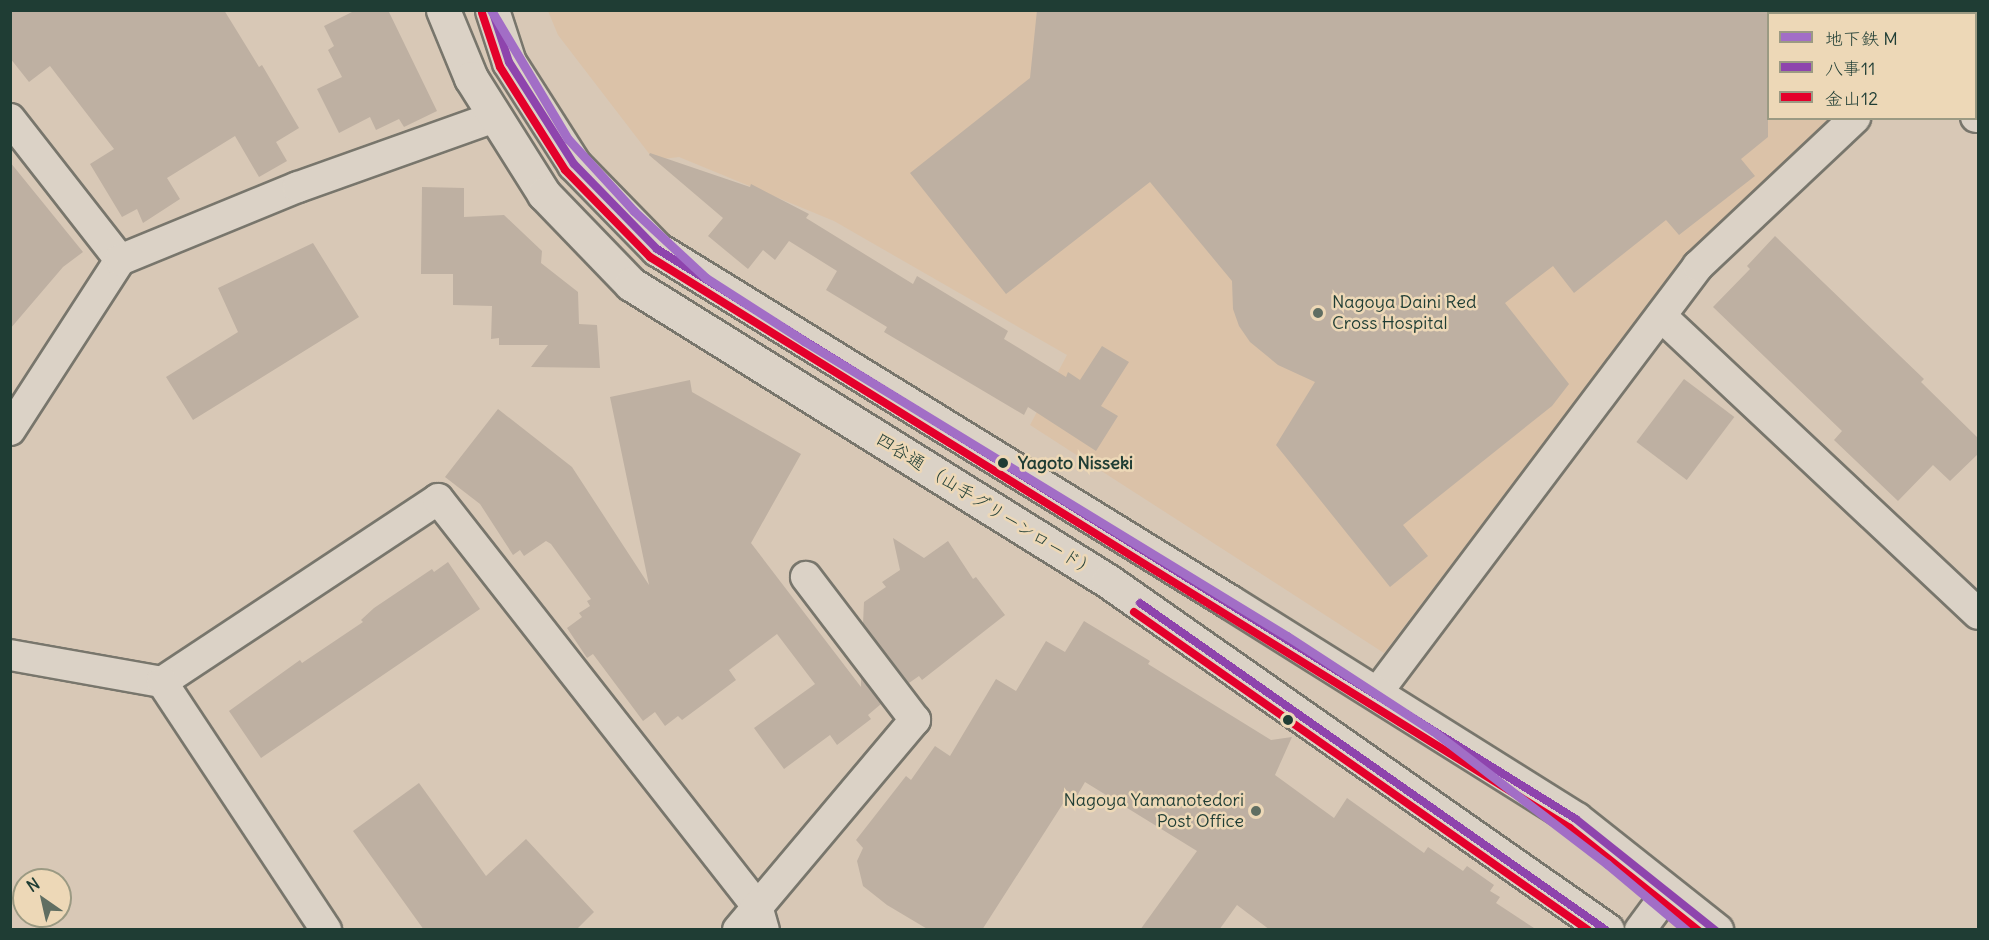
<!DOCTYPE html>
<html>
<head>
<meta charset="utf-8">
<style>
  body { margin:0 }
  #map { position:relative; width:1989px; height:940px; overflow:hidden; background:#d8c8b6; font-family:Delius,"Klee One",sans-serif }
  div>[style] { position:absolute }
  .built>* { inset:0; background:#dbc2a8 }
  .building>* { inset:0; background:#beb0a2; transform-origin:0 0 }
  .roads { filter:drop-shadow(2px 0 #78766c) drop-shadow(-2px 0 #78766c) drop-shadow(0 2px #78766c) drop-shadow(0 -2px #78766c) }
  .minor>* { height:30px; margin:-15px; padding:0 15px; transform-origin:15px; border-radius:15px; background:#dbd2c6 }
  .tertiary>* { height:33px; margin:-16.5px; padding:0 16.5px; transform-origin:16.5px; border-radius:16.5px; background:#dbd2c6 }
  .bus-1>* { height:8px; margin:-4px; padding:0 4px; transform-origin:4px; border-radius:4px; background:#8e44ad }
  .bus-2>* { height:8px; margin:-4px; padding:0 4px; transform-origin:4px; border-radius:4px; background:#e4002b }
  .metro-1>* { height:9px; margin:-4.5px; padding:0 4.5px; transform-origin:4.5px; border-radius:4.5px; background:#a26ec6 }
  .dots>* { width:16px; height:16px; translate:-50% -50%; box-sizing:border-box; border:3px solid #edd8b7; border-radius:50% }
  span { translate:-50% -50%; white-space:nowrap; text-align:center; line-height:1.15; -webkit-text-stroke:5px #edd8b7; paint-order:stroke }
  .poi-label { font-size:18px; color:#1f3d34 }
  .left { translate:0 -50%; text-align:left }
  .right { translate:-100% -50%; text-align:right }
  .stop-label { font-size:18px; color:#1f3d34; font-weight:700 }
  .street-label { font-size:18px; color:#1f3d34 }
  .frame { position:absolute; inset:0; border:12px solid #1f3d34; pointer-events:none }
  .legend { position:absolute; left:1767px; top:12px; width:210px; height:108px; box-sizing:border-box; background:#edd8b7; border:2px solid #9b9a83; margin:0; padding:8px 10px; list-style:none; font-size:18px; color:#1f3d34 }
  .legend li { display:flex; align-items:center; gap:12px; height:30px }
  .legend b { width:30px; border:2px solid #9b9a83 }
  .north { position:absolute; left:12px; top:868px; width:60px; height:60px; box-sizing:border-box; background:#edd8b7; border:2px solid #9b9a83; border-radius:50%; rotate:326deg; font-size:16px; font-weight:700; line-height:24px; text-align:center; color:#1f3d34 }
  .north::after { content:''; display:block; margin:auto; width:21px; height:27px; background:#606e62; clip-path:polygon(50% 0,100% 100%,50% 72%,0 100%) }
</style>
</head>
<body>
<div id="map">
  <div class="built">
    <div style="clip-path:polygon(548px 11px,1857px 11px,1857px 14px,1768px 14px,1768px 118px,1832px 119px,1673px 272px,1384px 653px,1030px 425px,1067px 355px,834px 221px,679px 157px,654px 160px,558px 35px)"></div>
  </div>
  <div class="building">
    <div style="clip-path:polygon(10px 10px,224px 10px,259px 67px,262px 65px,299px 128px,276px 142px,287px 161px,259px 177px,235px 136px,167px 178px,180px 199px,143px 223px,137px 209px,122px 217px,90px 164px,114px 149px,50px 66px,29px 82px,10px 58px)"></div>
    <div style="clip-path:polygon(356px 10px,388px 10px,437px 111px,404px 127px,399px 119px,376px 130px,370px 117px,339px 133px,317px 89px,342px 77px,328px 50px,334px 46px,324px 26px)"></div>
    <div style="clip-path:polygon(1037px 10px,1768px 10px,1768px 137px,1741px 159px,1755px 176px,1679px 235px,1666px 220px,1574px 293px,1553px 266px,1505px 303px,1569px 384px,1552px 406px,1403px 525px,1428px 556px,1390px 587px,1276px 445px,1315px 382px,1278px 365px,1250px 342px,1239px 326px,1233px 309px,1232px 281px,1150px 182px,1006px 294px,910px 173px,1030px 78px)"></div>
    <div style="clip-path:polygon(650px 153px,750px 187px,751px 184px,809px 214px,806px 218px,913px 284px,917px 276px,1008px 331px,1004px 339px,1066px 377px,1068px 372px,1080px 380px,1102px 346px,1129px 362px,1101px 406px,1118px 416px,1096px 451px,1028px 407px,1024px 415px,884px 332px,887px 327px,826px 290px,837px 271px,789px 241px,775px 260px,763px 250px,748px 269px,708px 236px,723px 218px,649px 155px)"></div>
    <div style="clip-path:polygon(10px 162px,83px 252px,63px 267px,10px 329px)"></div>
    <div style="clip-path:polygon(422px 187px,464px 188px,464px 217px,504px 215px,542px 251px,541px 263px,578px 292px,579px 324px,597px 325px,600px 368px,531px 367px,548px 345px,499px 345px,499px 338px,491px 339px,492px 306px,453px 305px,453px 274px,421px 274px)"></div>
    <div style="clip-path:polygon(1775px 236px,1924px 379px,1921px 382px,1978px 438px,1978px 454px,1950px 481px,1933px 465px,1898px 501px,1834px 440px,1842px 431px,1713px 307px,1750px 269px,1747px 266px)"></div>
    <div style="clip-path:polygon(313px 243px,359px 317px,193px 420px,166px 377px,238px 332px,218px 288px)"></div>
    <div style="left:1684px;top:379px;width:63px;height:79px;rotate:37deg"></div>
    <div style="clip-path:polygon(690px 380px,692px 392px,801px 454px,751px 543px,861px 687px,861px 678px,881px 704px,868px 715px,871px 719px,837px 745px,830px 735px,784px 769px,754px 728px,815px 684px,777px 634px,729px 670px,736px 680px,682px 720px,678px 716px,665px 726px,655px 712px,643px 721px,593px 654px,587px 658px,567px 628px,582px 617px,579px 613px,590px 606px,587px 601px,591px 599px,551px 544px,546px 541px,524px 556px,520px 550px,513px 555px,480px 504px,445px 477px,498px 409px,572px 467px,649px 585px,610px 397px)"></div>
    <div style="clip-path:polygon(893px 538px,924px 558px,948px 541px,973px 579px,976px 577px,1005px 615px,922px 680px,919px 676px,909px 683px,863px 624px,864px 602px,886px 587px,882px 582px,900px 570px)"></div>
    <div style="clip-path:polygon(448px 562px,480px 609px,261px 758px,229px 711px,300px 660px,302px 663px,363px 622px,361px 620px,374px 608px,432px 569px,434px 572px)"></div>
    <div style="clip-path:polygon(1084px 621px,1150px 661px,1148px 664px,1271px 740px,1292px 737px,1275px 775px,1334px 818px,1347px 798px,1424px 853px,1428px 847px,1463px 871px,1467px 866px,1494px 885px,1490px 891px,1500px 897px,1496px 903px,1537px 930px,1270px 930px,1237px 905px,1219px 930px,1140px 930px,1197px 851px,1085px 782px,1071px 806px,1064px 802px,982px 930px,929px 930px,887px 905px,863px 886px,857px 861px,863px 848px,856px 840px,906px 776px,911px 780px,935px 746px,950px 756px,996px 679px,1016px 691px,1046px 641px,1065px 652px)"></div>
    <div style="clip-path:polygon(419px 783px,486px 876px,526px 839px,594px 912px,576px 930px,424px 930px,353px 831px)"></div>
  </div>
  <div class="roads">
    <div class="minor">
      <div style="left:1869px;top:14px;width:4px;rotate:-90deg"></div>
      <div style="left:1976px;top:117px;width:2px"></div>
      <div style="left:10px;top:119px;width:179px;rotate:52deg"></div>
      <div style="left:1661px;top:316px;width:435px;rotate:43.2deg"></div>
      <div style="left:10px;top:430px;width:202px;rotate:-57.1deg"></div>
      <div style="left:120px;top:260px;width:192px;rotate:-22.3deg"></div>
      <div style="left:298px;top:187px;width:209px;rotate:-19.6deg"></div>
      <div style="left:10px;top:655px;width:154px;rotate:10.1deg"></div>
      <div style="left:162px;top:682px;width:331px;rotate:-33.5deg"></div>
      <div style="left:438px;top:499px;width:517px;rotate:51.91deg"></div>
      <div style="left:757px;top:906px;width:25px;rotate:74deg"></div>
      <div style="left:162px;top:682px;width:297px;rotate:56.5deg"></div>
      <div style="left:1376px;top:694px;width:536px;rotate:-53.04deg"></div>
      <div style="left:1698px;top:266px;width:216px;rotate:-43.3deg"></div>
      <div style="left:738px;top:930px;width:275px;rotate:-49.9deg"></div>
      <div style="left:915px;top:720px;width:180px;rotate:-127.3deg"></div>
      <div style="left:1640px;top:930px;width:47px;rotate:-53.6deg"></div>
    </div>
    <div class="tertiary">
      <div style="left:443px;top:10px;width:74px;rotate:67.6deg"></div>
      <div style="left:471px;top:78px;width:137px;rotate:57.8deg"></div>
      <div style="left:544px;top:194px;width:125px;rotate:46deg"></div>
      <div style="left:631px;top:284px;width:562px;rotate:31.91deg"></div>
      <div style="left:1108px;top:581px;width:609px;rotate:34.97deg"></div>
      <div style="left:492px;top:10px;width:55px;rotate:71.9deg"></div>
      <div style="left:509px;top:62px;width:121px;rotate:57.5deg"></div>
      <div style="left:574px;top:164px;width:119px;rotate:45.7deg"></div>
      <div style="left:657px;top:249px;width:673px;rotate:31.64deg"></div>
      <div style="left:1230px;top:602px;width:408px;rotate:32.1deg"></div>
      <div style="left:1576px;top:819px;width:179px;rotate:38.4deg"></div>
    </div>
  </div>
  <div class="bus-1">
    <div style="left:492px;top:10px;width:55px;rotate:71.9deg"></div>
    <div style="left:509px;top:62px;width:121px;rotate:57.5deg"></div>
    <div style="left:574px;top:164px;width:119px;rotate:45.7deg"></div>
    <div style="left:657px;top:249px;width:1081px;rotate:31.81deg"></div>
    <div style="left:1576px;top:819px;width:178px;rotate:38.6deg"></div>
    <div style="left:1140px;top:603px;width:569px;rotate:35.06deg"></div>
  </div>
  <div class="bus-2">
    <div style="left:482px;top:13px;width:57px;rotate:71.6deg"></div>
    <div style="left:500px;top:67px;width:122px;rotate:57.7deg"></div>
    <div style="left:565px;top:170px;width:122px;rotate:45.7deg"></div>
    <div style="left:650px;top:257px;width:1083px;rotate:31.83deg"></div>
    <div style="left:1570px;top:828px;width:164px;rotate:38.6deg"></div>
    <div style="left:1134px;top:612px;width:554px;rotate:35.01deg"></div>
  </div>
  <div class="metro-1">
    <div style="left:491px;top:10px;width:150px;rotate:59.2deg"></div>
    <div style="left:568px;top:139px;width:98px;rotate:47.5deg"></div>
    <div style="left:634px;top:211px;width:98px;rotate:42.9deg"></div>
    <div style="left:706px;top:278px;width:117px;rotate:32.7deg"></div>
    <div style="left:804px;top:341px;width:566px;rotate:31.42deg"></div>
    <div style="left:1287px;top:636px;width:174px;rotate:33.1deg"></div>
    <div style="left:1433px;top:731px;width:219px;rotate:37.4deg"></div>
    <div style="left:1607px;top:864px;width:103px;rotate:39.9deg"></div>
  </div>
  <div class="dots">
    <div style="left:1318px;top:313px;background:#606e62"></div>
    <div style="left:1003px;top:463px;background:#1f3d34"></div>
    <div style="left:1288px;top:720px;background:#1f3d34"></div>
    <div style="left:1256px;top:811px;background:#606e62"></div>
  </div>
  <div class="poi-label">
    <span class="left" style="left:1332px;top:313px">Nagoya Daini Red<br>Cross Hospital</span>
    <span class="right" style="left:1244px;top:811px">Nagoya Yamanotedori<br>Post Office</span>
  </div>
  <div class="stop-label">
    <span class="left" style="left:1018px;top:463px">Yagoto Nisseki</span>
  </div>
  <div class="street-label">
    <span style="left:986px;top:505px;rotate:32deg">四谷通 （山手グリーンロード）</span>
  </div>
  <div class="frame"></div>
  <ul class="legend">
  <li><b style="height:8px;background:#a26ec6"></b>地下鉄 M</li>
  <li><b style="height:8px;background:#8e44ad"></b>八事11</li>
  <li><b style="height:8px;background:#e4002b"></b>金山12</li>
  </ul>
  <div class="north">N</div>
</div>
</body>
</html>
